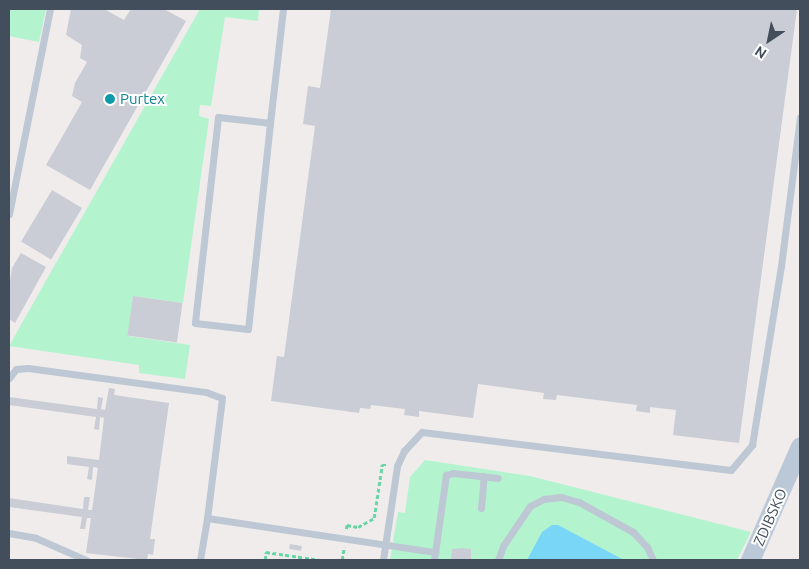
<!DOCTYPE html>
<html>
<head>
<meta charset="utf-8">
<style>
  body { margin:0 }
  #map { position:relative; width:809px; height:569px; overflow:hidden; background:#efeceb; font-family:Ubuntu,sans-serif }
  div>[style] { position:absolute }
  .green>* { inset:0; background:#b3f4cf }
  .water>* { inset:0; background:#7ad6f6 }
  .building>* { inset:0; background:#cacdd5; transform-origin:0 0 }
  .path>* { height:2.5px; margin-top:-1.25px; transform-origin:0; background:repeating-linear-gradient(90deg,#67d5a5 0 4px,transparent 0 6.5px) }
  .service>* { height:7px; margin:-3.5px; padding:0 3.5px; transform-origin:3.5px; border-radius:3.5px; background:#bdc8d4 }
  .secondary>* { height:19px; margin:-9.5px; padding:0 9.5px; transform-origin:9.5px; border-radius:9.5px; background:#bbc8d8 }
  .dots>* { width:14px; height:14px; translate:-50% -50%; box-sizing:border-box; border:2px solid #fff; border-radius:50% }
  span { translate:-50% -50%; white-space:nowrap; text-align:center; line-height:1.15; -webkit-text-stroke:4px #fff; paint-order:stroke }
  .culture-label { font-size:15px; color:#0d838f }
  .left { translate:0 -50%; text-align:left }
  .street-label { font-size:15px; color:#424e5b }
  .frame { position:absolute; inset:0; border:10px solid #424e5b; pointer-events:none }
  .north { position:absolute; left:744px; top:15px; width:50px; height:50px; -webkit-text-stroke:4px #fff; paint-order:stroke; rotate:214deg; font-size:14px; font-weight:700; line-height:20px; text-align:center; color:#424e5b }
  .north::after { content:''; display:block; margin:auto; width:18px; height:22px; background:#424e5b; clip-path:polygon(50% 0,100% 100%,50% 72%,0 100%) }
</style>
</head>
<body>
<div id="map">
  <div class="green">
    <div style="clip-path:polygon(9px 9px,46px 9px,39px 42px,9px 36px)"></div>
    <div style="clip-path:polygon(200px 9px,259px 9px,258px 21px,225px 17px,211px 106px,200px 105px,199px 116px,209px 119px,183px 303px,133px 296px,128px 336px,190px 345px,185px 379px,139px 373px,139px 365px,9px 346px)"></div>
    <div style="clip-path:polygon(425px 460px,530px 476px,751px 532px,737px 560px,390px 560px,398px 512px,405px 513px,410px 477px)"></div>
  </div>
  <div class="water">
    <div style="clip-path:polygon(552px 525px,558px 525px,624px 560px,527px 560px,542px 532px)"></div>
  </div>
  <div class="building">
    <div style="clip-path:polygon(71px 9px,104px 9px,124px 20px,131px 9px,164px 9px,186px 21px,90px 190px,46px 165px,82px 102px,72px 96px,75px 83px,87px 62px,80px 58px,82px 45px,66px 35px)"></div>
    <div style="clip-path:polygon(331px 9px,797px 9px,739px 443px,673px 435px,676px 410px,650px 407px,650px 413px,636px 411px,637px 405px,557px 395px,556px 400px,543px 399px,544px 393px,478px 384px,473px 418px,419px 411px,419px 417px,404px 415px,405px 409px,371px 405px,370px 409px,360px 408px,359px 413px,271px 401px,277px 356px,284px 357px,315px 126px,303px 124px,308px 86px,320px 88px)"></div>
    <div style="left:52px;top:190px;width:35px;height:60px;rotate:31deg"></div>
    <div style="clip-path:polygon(21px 253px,46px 267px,15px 323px,9px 319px,9px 287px,12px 268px)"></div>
    <div style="left:133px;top:296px;width:50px;height:40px;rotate:8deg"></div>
    <div style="clip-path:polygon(109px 388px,115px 389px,114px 395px,169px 403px,150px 539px,155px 539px,153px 555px,148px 554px,147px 560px,86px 553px,91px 518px,87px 518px,85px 529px,80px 529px,82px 517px,9px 507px,9px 498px,83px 509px,84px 497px,90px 497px,88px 510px,92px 510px,98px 468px,93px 467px,92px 480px,87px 479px,89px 467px,67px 464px,67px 456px,99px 460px,104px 418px,100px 417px,99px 430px,94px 429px,96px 417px,9px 405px,9px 397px,97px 409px,98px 397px,103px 398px,101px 409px,105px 410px)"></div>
    <div style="left:290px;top:544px;width:12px;height:5px;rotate:9deg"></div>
    <div style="clip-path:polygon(463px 548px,471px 549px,471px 560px,451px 560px,452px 549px)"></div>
  </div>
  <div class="path">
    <div style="left:346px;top:529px;width:4px;rotate:-76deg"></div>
    <div style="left:347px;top:525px;width:11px;rotate:10deg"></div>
    <div style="left:358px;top:527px;width:18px;rotate:-29deg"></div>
    <div style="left:374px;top:518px;width:54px;rotate:-81.4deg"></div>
    <div style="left:382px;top:465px;width:6px"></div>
    <div style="left:265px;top:560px;width:8px;rotate:-83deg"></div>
    <div style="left:266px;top:552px;width:55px;rotate:8.4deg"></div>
    <div style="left:342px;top:560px;width:13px;rotate:-81deg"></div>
  </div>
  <div class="service">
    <div style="left:270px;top:123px;width:52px;rotate:-173.4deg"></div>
    <div style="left:218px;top:117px;width:207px;rotate:96.4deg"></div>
    <div style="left:195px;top:323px;width:53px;rotate:6.5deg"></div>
    <div style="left:248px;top:329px;width:207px;rotate:-83.9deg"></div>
    <div style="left:270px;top:123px;width:115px;rotate:-83.5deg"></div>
    <div style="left:9px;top:214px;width:209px;rotate:-78.7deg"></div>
    <div style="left:9px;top:378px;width:11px;rotate:-52deg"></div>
    <div style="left:16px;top:369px;width:12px;rotate:-5deg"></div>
    <div style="left:28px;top:368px;width:180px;rotate:7.7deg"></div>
    <div style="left:206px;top:392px;width:17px;rotate:21deg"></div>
    <div style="left:222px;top:398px;width:121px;rotate:97.1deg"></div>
    <div style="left:207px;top:518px;width:231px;rotate:8.5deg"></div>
    <div style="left:481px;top:508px;width:32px;rotate:-85deg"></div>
    <div style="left:9px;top:533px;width:27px;rotate:10deg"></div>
    <div style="left:36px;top:538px;width:55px;rotate:23.7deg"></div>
    <div style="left:200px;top:560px;width:43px;rotate:-80.5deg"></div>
    <div style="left:383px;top:560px;width:95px;rotate:-81.5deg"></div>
    <div style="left:397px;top:466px;width:17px;rotate:-65deg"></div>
    <div style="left:404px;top:451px;width:26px;rotate:-47deg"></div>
    <div style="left:422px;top:432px;width:311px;rotate:7deg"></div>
    <div style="left:731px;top:470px;width:33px;rotate:-50deg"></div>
    <div style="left:752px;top:445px;width:181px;rotate:-80.8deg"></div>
    <div style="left:781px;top:266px;width:150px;rotate:-82.7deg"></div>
    <div style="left:434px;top:560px;width:86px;rotate:-82deg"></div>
    <div style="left:446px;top:475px;width:7px;rotate:-16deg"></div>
    <div style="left:453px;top:473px;width:45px;rotate:6.3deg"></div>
    <div style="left:498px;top:560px;width:15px;rotate:-70deg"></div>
    <div style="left:503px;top:546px;width:48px;rotate:-56deg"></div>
    <div style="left:530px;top:506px;width:16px;rotate:-27deg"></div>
    <div style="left:544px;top:499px;width:17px;rotate:-7deg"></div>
    <div style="left:561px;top:497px;width:19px;rotate:16deg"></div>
    <div style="left:579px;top:502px;width:62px;rotate:29.1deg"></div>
    <div style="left:633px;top:532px;width:21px;rotate:47deg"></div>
    <div style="left:647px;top:547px;width:14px;rotate:65deg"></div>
  </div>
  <div class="secondary">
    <div style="left:750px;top:560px;width:124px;rotate:-66.3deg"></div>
  </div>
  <div class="dots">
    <div style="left:110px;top:99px;background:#0f9aa8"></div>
  </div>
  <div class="culture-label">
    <span class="left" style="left:120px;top:99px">Purtex</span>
  </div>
  <div class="street-label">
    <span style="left:770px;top:517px;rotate:-66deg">ZDIBSKO</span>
  </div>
  <div class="frame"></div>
  <div class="north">N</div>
</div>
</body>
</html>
